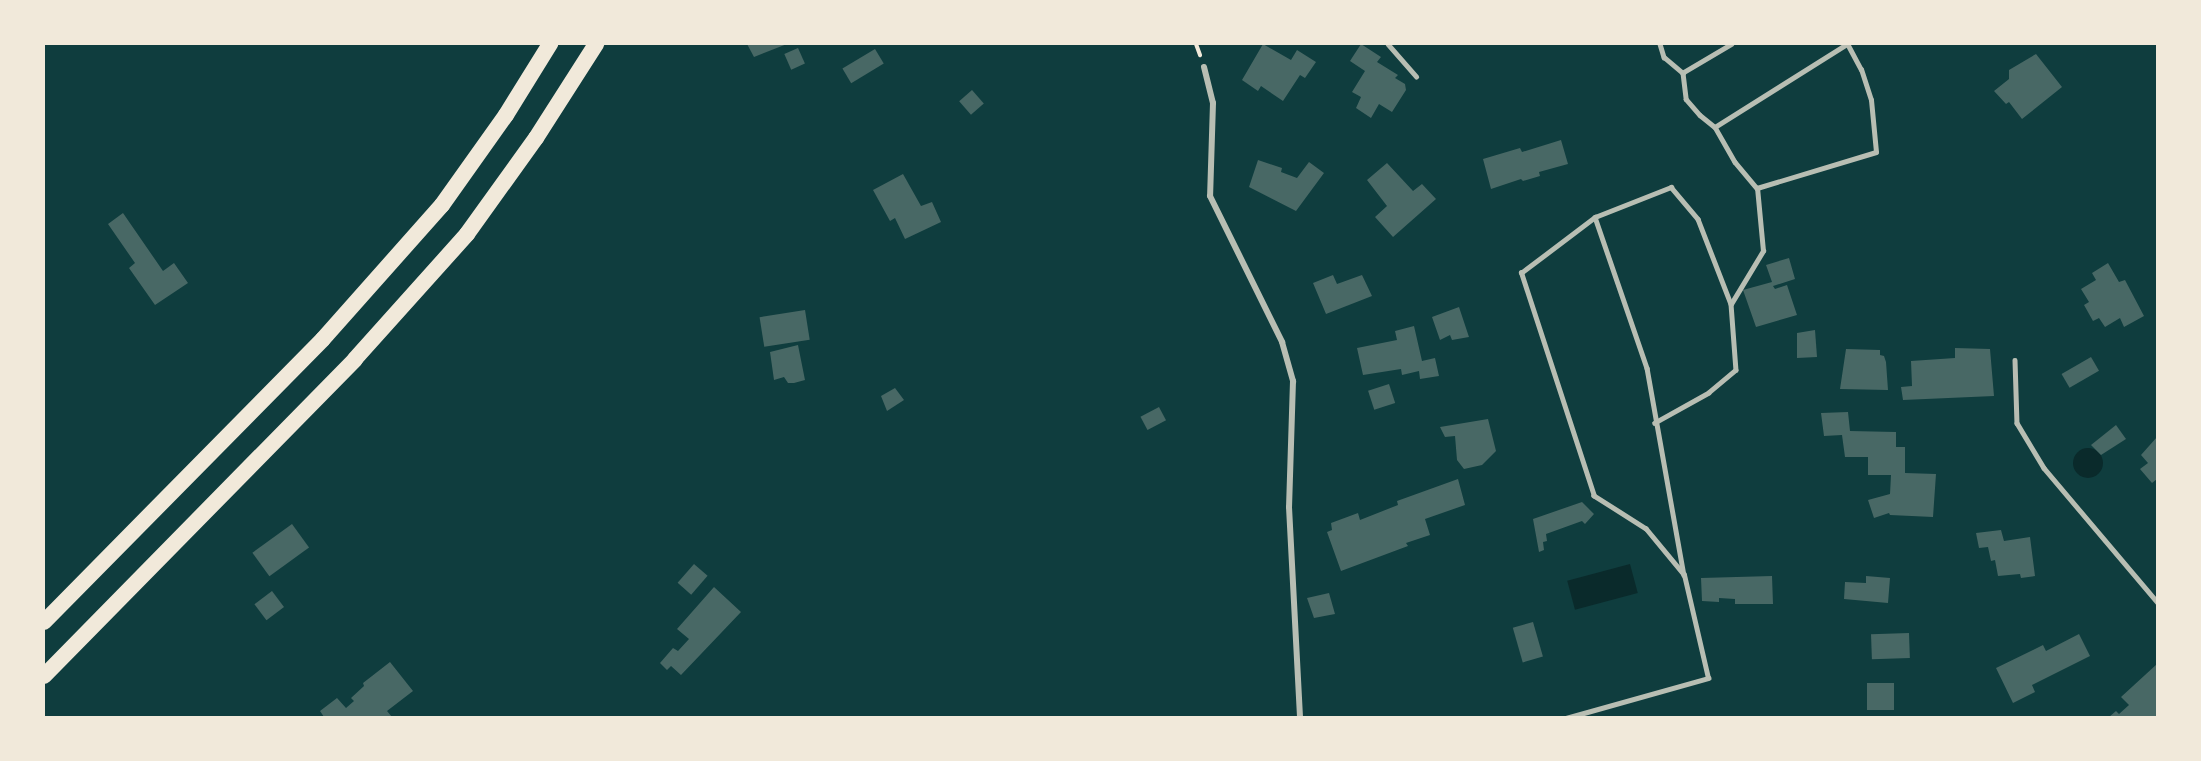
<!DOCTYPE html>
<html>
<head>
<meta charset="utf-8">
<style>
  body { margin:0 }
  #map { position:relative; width:2201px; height:761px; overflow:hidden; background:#0f3d3e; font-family:"Golos Text",sans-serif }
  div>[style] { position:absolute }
  .water>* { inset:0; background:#0a2a2b; transform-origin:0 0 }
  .round { border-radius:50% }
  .building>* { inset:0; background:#486865; transform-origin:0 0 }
  .path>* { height:4px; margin:-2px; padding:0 2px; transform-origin:2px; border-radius:2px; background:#f1e9da }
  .service>* { height:4.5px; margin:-2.25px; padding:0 2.25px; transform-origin:2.25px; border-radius:2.25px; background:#b8beb3 }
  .minor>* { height:6px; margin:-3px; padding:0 3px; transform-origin:3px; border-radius:3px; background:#b8beb3 }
  .trunk>* { height:16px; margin:-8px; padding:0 8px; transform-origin:8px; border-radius:8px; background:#f1e9da }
  span { translate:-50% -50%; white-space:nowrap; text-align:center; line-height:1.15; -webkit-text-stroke:6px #f1e9da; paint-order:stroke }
  .frame { position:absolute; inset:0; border:45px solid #f1e9da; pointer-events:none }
</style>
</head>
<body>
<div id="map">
  <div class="water">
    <div class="round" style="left:2073px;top:448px;width:30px;height:30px"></div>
    <div style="left:1630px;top:564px;width:30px;height:65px;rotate:75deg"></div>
  </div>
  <div class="building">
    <div style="clip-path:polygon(747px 44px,787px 44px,754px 57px)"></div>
    <div style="clip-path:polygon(1263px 44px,1291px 60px,1297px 50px,1316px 62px,1305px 78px,1300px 75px,1283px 101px,1261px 86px,1258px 91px,1242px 80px)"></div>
    <div style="clip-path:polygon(1361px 44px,1381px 57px,1377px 62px,1398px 75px,1395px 78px,1405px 84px,1406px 90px,1392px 112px,1379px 104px,1371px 118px,1356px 108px,1361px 97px,1352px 92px,1365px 71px,1350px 61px)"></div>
    <div style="left:798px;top:48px;width:17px;height:15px;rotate:66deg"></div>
    <div style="left:875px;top:49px;width:17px;height:38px;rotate:59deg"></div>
    <div style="clip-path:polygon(2036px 54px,2062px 87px,2022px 119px,2009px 102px,2006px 104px,1994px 91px,2009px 79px,2009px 70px)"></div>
    <div style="left:972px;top:90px;width:18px;height:17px;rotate:49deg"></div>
    <div style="clip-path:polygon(1561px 140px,1568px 164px,1539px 172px,1540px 176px,1523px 181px,1521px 179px,1491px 189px,1483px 159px,1520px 148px,1522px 152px)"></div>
    <div style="clip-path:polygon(1258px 160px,1282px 168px,1281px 172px,1297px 178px,1309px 162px,1324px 173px,1296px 211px,1249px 187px)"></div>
    <div style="clip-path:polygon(1387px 163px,1413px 191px,1422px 184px,1436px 199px,1393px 237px,1375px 217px,1387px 206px,1367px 180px)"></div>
    <div style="clip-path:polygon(903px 174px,921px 206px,932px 202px,941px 222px,905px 239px,895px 218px,890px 221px,873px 190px)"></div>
    <div style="clip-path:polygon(123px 213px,163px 271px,174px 263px,188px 283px,155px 305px,129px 268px,135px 263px,108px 224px)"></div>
    <div style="clip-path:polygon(1789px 258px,1795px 279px,1773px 286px,1775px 289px,1787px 285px,1797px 315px,1756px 327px,1743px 290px,1772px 282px,1766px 265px)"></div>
    <div style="clip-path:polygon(2108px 263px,2119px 282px,2125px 280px,2144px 316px,2124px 327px,2120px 318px,2105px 327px,2099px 318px,2093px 321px,2084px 305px,2089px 302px,2081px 289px,2096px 280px,2092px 273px)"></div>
    <div style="clip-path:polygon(1333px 275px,1337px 284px,1362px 275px,1372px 296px,1326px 314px,1313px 283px)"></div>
    <div style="clip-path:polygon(1459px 307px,1469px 337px,1452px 340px,1450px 335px,1440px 340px,1432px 317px)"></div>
    <div style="left:805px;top:310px;width:30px;height:46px;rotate:81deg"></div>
    <div style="clip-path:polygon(1414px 326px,1422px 361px,1435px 358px,1439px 376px,1420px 379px,1419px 371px,1402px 375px,1401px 369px,1363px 375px,1357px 348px,1397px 340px,1395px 331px)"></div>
    <div style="clip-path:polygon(1815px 330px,1817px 357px,1797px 358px,1797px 333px)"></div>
    <div style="clip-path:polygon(798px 345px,805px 380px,794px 383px,788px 383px,784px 377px,774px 380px,770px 352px)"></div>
    <div style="clip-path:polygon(1955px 348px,1990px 349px,1994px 396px,1903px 400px,1901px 387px,1912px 386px,1911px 361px,1955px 358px)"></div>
    <div style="clip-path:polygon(1846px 349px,1880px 350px,1880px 355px,1884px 356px,1886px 362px,1888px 390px,1840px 389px)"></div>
    <div style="left:2091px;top:357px;width:16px;height:34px;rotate:60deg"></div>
    <div style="left:1389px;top:384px;width:20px;height:22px;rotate:72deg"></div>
    <div style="clip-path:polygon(895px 388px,904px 400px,887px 411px,881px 396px)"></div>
    <div style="left:1159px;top:407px;width:15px;height:21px;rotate:62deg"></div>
    <div style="clip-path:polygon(1848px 412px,1850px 431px,1896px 432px,1896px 447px,1905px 447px,1905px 473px,1936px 474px,1933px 517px,1890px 515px,1889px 513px,1874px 518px,1868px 500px,1890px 494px,1891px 475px,1868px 475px,1868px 457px,1845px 457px,1842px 435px,1824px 436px,1821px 413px)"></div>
    <div style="clip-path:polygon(1488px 419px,1496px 451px,1482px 465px,1464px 469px,1457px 460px,1455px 436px,1445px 437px,1440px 427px)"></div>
    <div style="clip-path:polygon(2116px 425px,2126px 439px,2101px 455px,2091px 445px)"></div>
    <div style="clip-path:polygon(2157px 437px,2157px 479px,2152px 483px,2140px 469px,2148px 463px,2141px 455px)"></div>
    <div style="clip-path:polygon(1458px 479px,1465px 505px,1425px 519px,1430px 535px,1406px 543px,1408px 546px,1341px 571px,1327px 532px,1332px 530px,1331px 523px,1358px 513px,1360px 520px,1398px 505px,1397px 501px)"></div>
    <div style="clip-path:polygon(1582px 502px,1594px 514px,1585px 524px,1582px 521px,1546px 534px,1547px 541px,1543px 542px,1544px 550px,1539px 552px,1533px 519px)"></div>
    <div style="left:292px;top:524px;width:29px;height:49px;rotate:54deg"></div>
    <div style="clip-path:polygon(2001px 530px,2004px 541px,2030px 537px,2035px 576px,2021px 578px,2020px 574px,1998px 576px,1995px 560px,1991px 561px,1988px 547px,1979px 548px,1976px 533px)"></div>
    <div style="left:694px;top:564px;width:18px;height:25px;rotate:41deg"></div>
    <div style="clip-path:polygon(1772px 576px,1773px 604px,1735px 604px,1735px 599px,1719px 598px,1719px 602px,1702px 601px,1701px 578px)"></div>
    <div style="clip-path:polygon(1866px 576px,1890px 578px,1888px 603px,1844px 599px,1845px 582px,1866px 583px)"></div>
    <div style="clip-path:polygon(714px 587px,741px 612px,681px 675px,671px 666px,667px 670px,660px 663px,673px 648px,678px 651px,689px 639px,677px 629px)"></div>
    <div style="left:272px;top:591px;width:20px;height:22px;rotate:53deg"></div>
    <div style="clip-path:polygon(1329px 593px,1335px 614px,1314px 618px,1307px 598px)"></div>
    <div style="left:1533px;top:622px;width:36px;height:21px;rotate:74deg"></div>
    <div style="left:1909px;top:633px;width:25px;height:38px;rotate:88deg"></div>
    <div style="clip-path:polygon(2079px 634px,2090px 656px,2032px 685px,2035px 692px,2013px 703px,1996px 668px,2043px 645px,2046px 651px)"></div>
    <div style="clip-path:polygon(390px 662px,413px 691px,387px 711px,392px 717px,324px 717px,320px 711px,337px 698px,346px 708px,354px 701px,351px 698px,364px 686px,363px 683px)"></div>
    <div style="clip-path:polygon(2157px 664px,2157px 717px,2109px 717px,2116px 711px,2119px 714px,2129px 705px,2121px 697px)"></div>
    <div style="left:1867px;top:683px;width:27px;height:27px"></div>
  </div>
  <div class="path">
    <div style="left:1196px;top:44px;width:12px;rotate:70deg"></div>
  </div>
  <div class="service">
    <div style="left:1388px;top:44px;width:43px;rotate:48.8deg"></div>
    <div style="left:1660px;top:44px;width:14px;rotate:73deg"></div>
    <div style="left:1664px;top:57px;width:25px;rotate:40deg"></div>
    <div style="left:1732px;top:44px;width:57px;rotate:149.4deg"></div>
    <div style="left:1683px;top:73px;width:26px;rotate:83deg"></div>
    <div style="left:1686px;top:99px;width:21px;rotate:49deg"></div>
    <div style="left:1700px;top:115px;width:19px;rotate:39deg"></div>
    <div style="left:1715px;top:127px;width:40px;rotate:60.3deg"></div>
    <div style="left:1735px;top:162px;width:34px;rotate:50deg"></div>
    <div style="left:1757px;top:188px;width:124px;rotate:-16.8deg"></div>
    <div style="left:1876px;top:152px;width:52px;rotate:-95.5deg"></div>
    <div style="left:1871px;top:100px;width:32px;rotate:-108deg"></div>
    <div style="left:1861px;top:70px;width:30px;rotate:-118deg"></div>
    <div style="left:1715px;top:127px;width:156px;rotate:-32.2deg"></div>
    <div style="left:1595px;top:217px;width:160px;rotate:71deg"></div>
    <div style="left:1647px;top:368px;width:210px;rotate:79.9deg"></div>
    <div style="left:1684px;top:575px;width:60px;rotate:-129.6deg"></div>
    <div style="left:1646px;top:529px;width:62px;rotate:-147.6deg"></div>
    <div style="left:1594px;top:496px;width:235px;rotate:-108.1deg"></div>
    <div style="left:1521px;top:273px;width:93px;rotate:-37.1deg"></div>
    <div style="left:1595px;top:217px;width:82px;rotate:-21.5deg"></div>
    <div style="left:1671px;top:187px;width:42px;rotate:49.8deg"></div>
    <div style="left:1698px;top:219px;width:91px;rotate:68.8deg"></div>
    <div style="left:1731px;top:304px;width:66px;rotate:85.7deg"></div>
    <div style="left:1736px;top:370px;width:35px;rotate:140deg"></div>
    <div style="left:1709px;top:393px;width:62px;rotate:150.9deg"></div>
    <div style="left:1731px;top:304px;width:62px;rotate:-58.9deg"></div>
    <div style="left:1763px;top:251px;width:63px;rotate:-95.4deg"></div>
    <div style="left:2015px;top:360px;width:63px;rotate:88.2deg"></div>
    <div style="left:2017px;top:423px;width:52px;rotate:59deg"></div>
    <div style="left:2044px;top:468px;width:177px;rotate:49.8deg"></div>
    <div style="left:1566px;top:718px;width:148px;rotate:-15.7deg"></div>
    <div style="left:1708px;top:678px;width:106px;rotate:-103.1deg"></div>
  </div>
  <div class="minor">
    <div style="left:1204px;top:67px;width:37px;rotate:76deg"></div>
    <div style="left:1213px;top:103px;width:93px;rotate:91.8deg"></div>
    <div style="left:1210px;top:196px;width:163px;rotate:63.7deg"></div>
    <div style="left:1282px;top:342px;width:41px;rotate:74.2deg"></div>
    <div style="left:1293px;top:381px;width:126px;rotate:91.8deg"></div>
    <div style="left:1289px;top:507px;width:211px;rotate:87deg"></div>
  </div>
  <div class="trunk">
    <div style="left:44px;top:622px;width:397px;rotate:-45.4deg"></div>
    <div style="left:323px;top:339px;width:179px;rotate:-48.4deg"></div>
    <div style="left:442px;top:205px;width:110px;rotate:-54.6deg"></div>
    <div style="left:506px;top:115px;width:84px;rotate:-58.2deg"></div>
    <div style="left:44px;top:676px;width:444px;rotate:-45.5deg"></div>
    <div style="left:355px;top:359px;width:168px;rotate:-48.1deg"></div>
    <div style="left:467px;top:234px;width:118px;rotate:-54.3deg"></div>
    <div style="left:536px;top:138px;width:112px;rotate:-57.4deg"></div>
  </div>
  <div class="frame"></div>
</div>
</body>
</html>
